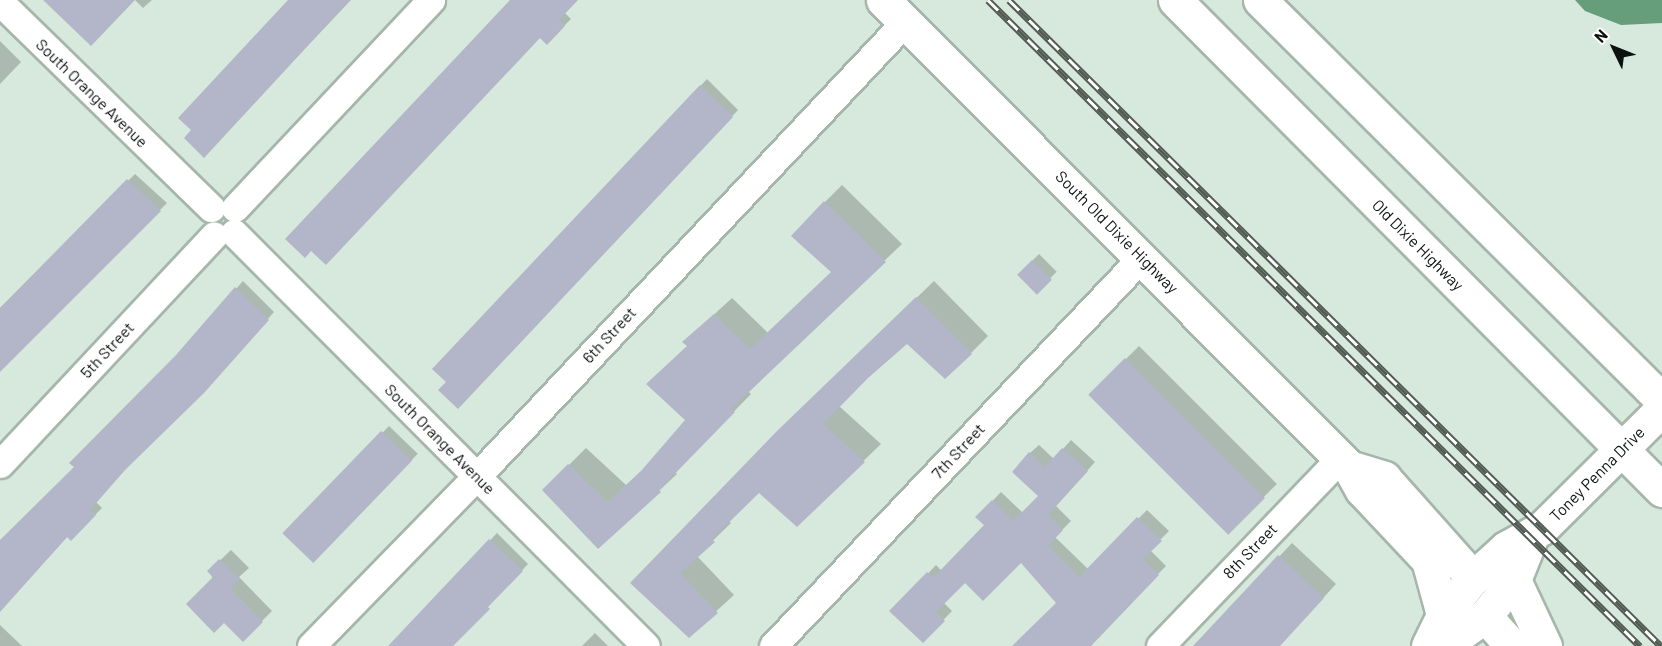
<!DOCTYPE html>
<html>
<head>
<meta charset="utf-8">
<style>
  body { margin:0 }
  #map { position:relative; width:1662px; height:646px; overflow:hidden; background:#d7e8dc; font-family:Barlow,sans-serif }
  div>[style] { position:absolute }
  .water>* { inset:0; background:#669e7b }
  .shadow>* { inset:0; background:#0003; transform-origin:0 0 }
  .building>* { inset:0; background:#b3b6c8; transform-origin:0 0 }
  .roads { filter:drop-shadow(2px 0 #a5b6aa) drop-shadow(-2px 0 #a5b6aa) drop-shadow(0 2px #a5b6aa) drop-shadow(0 -2px #a5b6aa) }
  .minor>* { height:27px; margin:-13.5px; padding:0 13.5px; transform-origin:13.5px; border-radius:13.5px; background:#fff }
  .tertiary>* { height:33px; margin:-16.5px; padding:0 16.5px; transform-origin:16.5px; border-radius:16.5px; background:#fff }
  .secondary>* { height:33px; margin:-16.5px; padding:0 16.5px; transform-origin:16.5px; border-radius:16.5px; background:#fff }
  .rail>* { height:7px; margin-top:-3.5px; transform-origin:0; background:repeating-linear-gradient(90deg,#fff 0 14px,#525c55 0 28px); box-sizing:border-box; border-block:2px solid #525c55 }
  span { translate:-50% -50%; white-space:nowrap; text-align:center; line-height:1.15; -webkit-text-stroke:4.5px #fff; paint-order:stroke }
  .street-label { font-size:16px; color:#0b110d }
  .north { position:absolute; left:1584px; top:18px; width:60px; height:60px; -webkit-text-stroke:4px #fff; paint-order:stroke; rotate:313deg; font-size:16px; font-weight:700; line-height:24px; text-align:center; color:#0b110d }
  .north::after { content:''; display:block; margin:auto; width:21px; height:27px; background:#0b110d; clip-path:polygon(50% 0,100% 100%,50% 72%,0 100%) }
</style>
</head>
<body>
<div id="map">
  <div class="water">
    <div style="clip-path:polygon(1575px 0,1662px 0,1662px 23px,1621px 25px,1585px 11px)"></div>
  </div>
  <div class="shadow">
    <div style="clip-path:polygon(135px 0,152px 0,143px 8px)"></div>
    <div style="clip-path:polygon(291px 0,351px 0,204px 155px)"></div>
    <div style="clip-path:polygon(513px 0,576px 0,564px 12px,571px 19px,547px 43px)"></div>
    <div style="clip-path:polygon(0 41px,21px 62px,0 84px)"></div>
    <div style="clip-path:polygon(707px 79px,738px 110px,458px 407px,448px 382px,434px 369px)"></div>
    <div style="clip-path:polygon(135px 174px,167px 203px,0 370px,0 308px)"></div>
    <div style="clip-path:polygon(842px 185px,902px 244px,748px 391px,751px 394px,675px 472px,677px 474px,599px 547px,544px 490px,586px 448px,626px 485px,649px 464px,687px 420px,689px 346px,684px 342px,732px 298px,768px 333px,833px 271px,825px 202px)"></div>
    <div style="left:1039px;top:254px;width:25px;height:29px;rotate:45deg"></div>
    <div style="clip-path:polygon(243px 281px,274px 312px,211px 384px,131px 463px,96px 502px,102px 508px,71px 539px,68px 536px,0 611px,0 542px,76px 467px,71px 463px,178px 355px)"></div>
    <div style="clip-path:polygon(934px 281px,988px 336px,971px 353px,907px 342px,870px 374px,839px 406px,881px 444px,797px 525px,759px 491px,729px 521px,731px 523px,697px 556px,734px 595px,689px 636px,633px 583px,796px 414px)"></div>
    <div style="left:1139px;top:346px;width:195px;height:69px;rotate:45deg"></div>
    <div style="left:389px;top:426px;width:40px;height:149px;rotate:44deg"></div>
    <div style="clip-path:polygon(1071px 440px,1095px 462px,1056px 506px,1071px 521px,1055px 537px,1088px 569px,1147px 510px,1169px 531px,1150px 550px,1166px 566px,1087px 646px,1027px 646px,1058px 603px,1022px 561px,966px 582px,944px 603px,952px 611px,923px 641px,892px 611px,936px 565px,942px 571px,986px 525px,977px 517px,1001px 492px,1023px 513px,1040px 496px,1030px 453px,1039px 445px,1054px 459px)"></div>
    <div style="clip-path:polygon(497px 533px,528px 564px,451px 646px,390px 646px)"></div>
    <div style="clip-path:polygon(1292px 543px,1336px 584px,1279px 646px,1195px 646px)"></div>
    <div style="clip-path:polygon(231px 550px,249px 568px,239px 577px,272px 611px,243px 640px,209px 571px)"></div>
    <div style="clip-path:polygon(0 625px,22px 646px,0 646px)"></div>
    <div style="clip-path:polygon(595px 633px,608px 646px,582px 646px)"></div>
  </div>
  <div class="building">
    <div style="clip-path:polygon(43px 0,135px 0,91px 46px)"></div>
    <div style="clip-path:polygon(288px 0,350px 0,204px 158px,184px 138px,191px 130px,178px 118px)"></div>
    <div style="clip-path:polygon(510px 0,578px 0,559px 20px,565px 26px,547px 45px,540px 38px,326px 265px,311px 251px,305px 258px,285px 239px)"></div>
    <div style="clip-path:polygon(700px 85px,733px 117px,458px 409px,438px 390px,446px 382px,432px 369px)"></div>
    <div style="clip-path:polygon(127px 179px,161px 211px,0 372px,0 308px)"></div>
    <div style="clip-path:polygon(824px 201px,886px 262px,731px 409px,735px 412px,659px 490px,661px 492px,598px 549px,542px 490px,568px 464px,608px 502px,641px 471px,685px 420px,646px 384px,687px 346px,682px 342px,714px 314px,750px 349px,831px 272px,791px 236px)"></div>
    <div style="left:1032px;top:260px;width:28px;height:21px;rotate:45deg"></div>
    <div style="clip-path:polygon(235px 287px,269px 320px,204px 393px,125px 470px,90px 510px,96px 515px,71px 541px,67px 537px,0 612px,0 540px,74px 467px,69px 463px,176px 355px)"></div>
    <div style="clip-path:polygon(916px 297px,972px 354px,945px 379px,907px 344px,868px 378px,823px 424px,865px 462px,797px 527px,759px 493px,712px 539px,715px 542px,680px 573px,718px 613px,689px 638px,630px 583px,777px 431px)"></div>
    <div style="left:1125px;top:358px;width:198px;height:52px;rotate:45deg"></div>
    <div style="left:381px;top:431px;width:43px;height:142px;rotate:44deg"></div>
    <div style="clip-path:polygon(1062px 448px,1088px 471px,1048px 515px,1063px 530px,1048px 546px,1079px 577px,1137px 517px,1162px 541px,1143px 559px,1159px 575px,1091px 646px,1012px 646px,1056px 603px,1021px 563px,983px 601px,965px 583px,936px 612px,945px 621px,923px 643px,889px 611px,927px 572px,933px 578px,984px 525px,975px 517px,992px 500px,1013px 521px,1038px 496px,1012px 472px,1029px 452px,1045px 467px)"></div>
    <div style="clip-path:polygon(489px 539px,523px 571px,488px 607px,490px 609px,453px 646px,388px 646px)"></div>
    <div style="clip-path:polygon(1278px 555px,1324px 598px,1280px 646px,1193px 646px)"></div>
    <div style="clip-path:polygon(219px 559px,240px 579px,230px 588px,263px 622px,243px 642px,224px 623px,214px 633px,186px 604px,213px 577px,207px 571px)"></div>
  </div>
  <div class="roads">
    <div class="minor">
      <div style="left:0;top:2px;width:295px;rotate:44.3deg"></div>
      <div style="left:235px;top:208px;width:286px;rotate:-46.7deg"></div>
      <div style="left:234px;top:233px;width:583px;rotate:45.07deg"></div>
      <div style="left:0;top:464px;width:313px;rotate:-46.9deg"></div>
      <div style="left:311px;top:646px;width:238px;rotate:-45.7deg"></div>
      <div style="left:477px;top:476px;width:624px;rotate:-46.69deg"></div>
      <div style="left:773px;top:646px;width:536px;rotate:-46.51deg"></div>
      <div style="left:1160px;top:646px;width:260px;rotate:-46.2deg"></div>
    </div>
    <div class="tertiary">
      <div style="left:883px;top:0;width:660px;rotate:45.06deg"></div>
      <div style="left:1349px;top:467px;width:26px;rotate:61deg"></div>
      <div style="left:1362px;top:490px;width:96px;rotate:46.7deg"></div>
      <div style="left:1428px;top:560px;width:57px;rotate:74.7deg"></div>
      <div style="left:1349px;top:467px;width:37px;rotate:17deg"></div>
      <div style="left:1384px;top:478px;width:134px;rotate:48.3deg"></div>
      <div style="left:1514px;top:580px;width:73px;rotate:64.8deg"></div>
      <div style="left:1485px;top:616px;width:40px;rotate:48deg"></div>
      <div style="left:1428px;top:646px;width:34px;rotate:-64deg"></div>
      <div style="left:1443px;top:615px;width:48px;rotate:-51deg"></div>
      <div style="left:1473px;top:578px;width:45px;rotate:-42.3deg"></div>
      <div style="left:1506px;top:548px;width:41px;rotate:-29.1deg"></div>
      <div style="left:1542px;top:528px;width:169px;rotate:-44.8deg"></div>
      <div style="left:1443px;top:646px;width:52px;rotate:-35.5deg"></div>
      <div style="left:1485px;top:616px;width:46px;rotate:-51.1deg"></div>
      <div style="left:1514px;top:580px;width:45px;rotate:-68deg"></div>
    </div>
    <div class="secondary">
      <div style="left:1175px;top:0;width:691px;rotate:45.18deg"></div>
      <div style="left:1260px;top:0;width:567px;rotate:44.86deg"></div>
    </div>
  </div>
  <div class="rail">
    <div style="left:988px;top:0;width:918px;rotate:44.74deg"></div>
    <div style="left:1009px;top:0;width:918px;rotate:44.74deg"></div>
  </div>
  <div class="street-label">
    <span style="left:92px;top:93px;rotate:44deg">South Orange Avenue</span>
    <span style="left:1117px;top:232px;rotate:45deg">South Old Dixie Highway</span>
    <span style="left:1418px;top:245px;rotate:45deg">Old Dixie Highway</span>
    <span style="left:609px;top:335px;rotate:-47deg">6th Street</span>
    <span style="left:107px;top:350px;rotate:-47deg">5th Street</span>
    <span style="left:440px;top:439px;rotate:45deg">South Orange Avenue</span>
    <span style="left:958px;top:451px;rotate:-47deg">7th Street</span>
    <span style="left:1597px;top:474px;rotate:-45deg">Toney Penna Drive</span>
    <span style="left:1250px;top:551px;rotate:-46deg">8th Street</span>
  </div>
  <div class="north">N</div>
</div>
</body>
</html>
